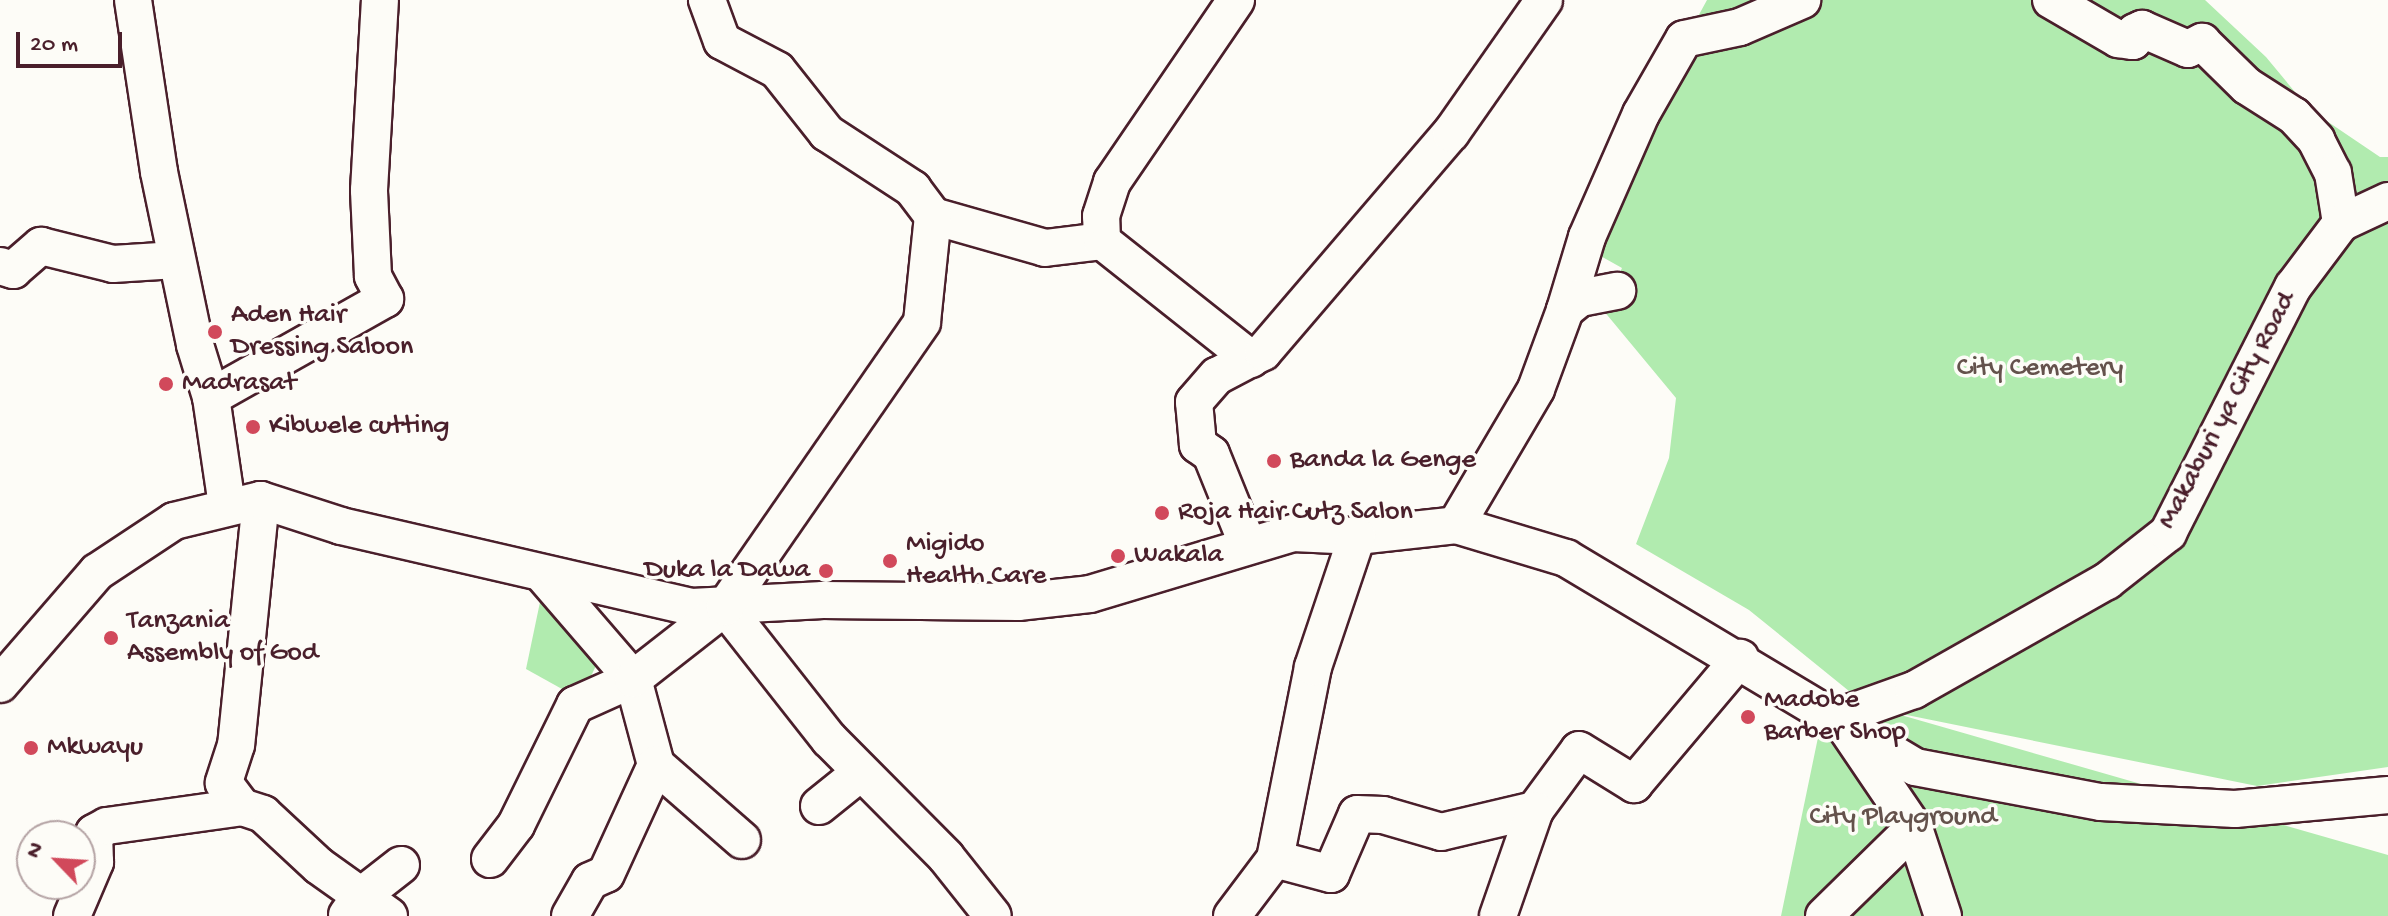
<!DOCTYPE html>
<html>
<head>
<meta charset="utf-8">
<style>
  body { margin:0 }
  #map { position:relative; width:2388px; height:916px; overflow:hidden; background:#fdfcf7; font-family:"Gochi Hand",sans-serif }
  div>[style] { position:absolute }
  .green>* { inset:0; background:#b1ebaf }
  .roads { filter:drop-shadow(2px 0 #4a1f2b) drop-shadow(-2px 0 #4a1f2b) drop-shadow(0 2px #4a1f2b) drop-shadow(0 -2px #4a1f2b) }
  .minor>* { height:36px; margin:-18px; padding:0 18px; transform-origin:18px; border-radius:18px; background:#fdfcf7 }
  .dots>* { width:22px; height:22px; translate:-50% -50%; box-sizing:border-box; border:4px solid #fdfcf7; border-radius:50% }
  span { translate:-50% -50%; white-space:nowrap; text-align:center; line-height:1.15; -webkit-text-stroke:7px #fdfcf7; paint-order:stroke }
  .poi-label { font-size:28px; color:#4a1f2b }
  .left { translate:0 -50%; text-align:left }
  .right { translate:-100% -50%; text-align:right }
  .park-label { font-size:28px; color:#64524c }
  .street-label { font-size:28px; color:#4a1f2b }
  .north { position:absolute; left:16px; top:820px; width:80px; height:80px; box-sizing:border-box; background:#fdfcf7; border:2px solid #b5a4a5; border-radius:50%; rotate:295deg; font-size:22px; font-weight:700; line-height:32px; text-align:center; color:#4a1f2b }
  .north::after { content:''; display:block; margin:auto; width:28px; height:36px; background:#d1495b; clip-path:polygon(50% 0,100% 100%,50% 72%,0 100%) }
  .scale { position:absolute; left:16px; top:32px; width:106px; height:36px; box-sizing:border-box; border:4px solid #4a1f2b; border-top:0; padding-left:10px; font-size:24px; line-height:28px; white-space:nowrap; color:#4a1f2b; -webkit-text-stroke:6px #fdfcf7; paint-order:stroke }
</style>
</head>
<body>
<div id="map">
  <div class="green">
    <div style="clip-path:polygon(1707px 0,2205px 0,2266px 57px,2309px 109px,2380px 157px,2388px 157px,2388px 767px,2257px 786px,1887px 711px,2388px 855px,2388px 916px,1781px 916px,1827px 694px,1865px 704px,1749px 610px,1636px 544px,1669px 458px,1676px 398px,1603px 310px,1622px 268px,1597px 254px,1660px 86px)"></div>
    <div style="clip-path:polygon(544px 583px,604px 649px,580px 699px,526px 669px)"></div>
  </div>
  <div class="roads">
    <div class="minor">
      <div style="left:133px;top:0;width:174px;rotate:81.4deg"></div>
      <div style="left:159px;top:172px;width:177px;rotate:78.2deg"></div>
      <div style="left:195px;top:345px;width:54px;rotate:72.9deg"></div>
      <div style="left:211px;top:397px;width:109px;rotate:81.6deg"></div>
      <div style="left:2051px;top:0;width:78px;rotate:30.2deg"></div>
      <div style="left:2118px;top:39px;width:15px;rotate:8deg"></div>
      <div style="left:2133px;top:41px;width:9px;rotate:-77deg"></div>
      <div style="left:2135px;top:32px;width:8px;rotate:-23deg"></div>
      <div style="left:2142px;top:29px;width:50px;rotate:23.5deg"></div>
      <div style="left:2188px;top:49px;width:16px;rotate:-27deg"></div>
      <div style="left:2202px;top:42px;width:63px;rotate:44.4deg"></div>
      <div style="left:2247px;top:86px;width:56px;rotate:32.6deg"></div>
      <div style="left:2294px;top:116px;width:33px;rotate:47deg"></div>
      <div style="left:2316px;top:140px;width:37px;rotate:63deg"></div>
      <div style="left:2333px;top:173px;width:51px;rotate:80.9deg"></div>
      <div style="left:933px;top:216px;width:116px;rotate:15.9deg"></div>
      <div style="left:1045px;top:248px;width:57px;rotate:-7deg"></div>
      <div style="left:1102px;top:241px;width:190px;rotate:38.4deg"></div>
      <div style="left:1102px;top:241px;width:25px;rotate:-92deg"></div>
      <div style="left:1101px;top:216px;width:36px;rotate:-72deg"></div>
      <div style="left:1112px;top:182px;width:220px;rotate:-55.7deg"></div>
      <div style="left:0;top:266px;width:14px;rotate:17deg"></div>
      <div style="left:13px;top:270px;width:37px;rotate:-41deg"></div>
      <div style="left:41px;top:246px;width:74px;rotate:14deg"></div>
      <div style="left:113px;top:264px;width:63px;rotate:-3.6deg"></div>
      <div style="left:1565px;top:310px;width:76px;rotate:-73.2deg"></div>
      <div style="left:1587px;top:237px;width:134px;rotate:-66.3deg"></div>
      <div style="left:1641px;top:114px;width:86px;rotate:-60.2deg"></div>
      <div style="left:1684px;top:39px;width:57px;rotate:-12.1deg"></div>
      <div style="left:1740px;top:27px;width:68px;rotate:-23.5deg"></div>
      <div style="left:211px;top:397px;width:200px;rotate:-29.4deg"></div>
      <div style="left:385px;top:299px;width:26px;rotate:-118deg"></div>
      <div style="left:373px;top:276px;width:86px;rotate:-92.7deg"></div>
      <div style="left:369px;top:190px;width:190px;rotate:-86.7deg"></div>
      <div style="left:261px;top:500px;width:246px;rotate:95.8deg"></div>
      <div style="left:236px;top:745px;width:40px;rotate:108deg"></div>
      <div style="left:224px;top:783px;width:30px;rotate:53deg"></div>
      <div style="left:242px;top:807px;width:22px;rotate:18deg"></div>
      <div style="left:263px;top:814px;width:76px;rotate:42.9deg"></div>
      <div style="left:319px;top:866px;width:86px;rotate:35.5deg"></div>
      <div style="left:1456px;top:525px;width:115px;rotate:16.7deg"></div>
      <div style="left:1566px;top:558px;width:407px;rotate:30.9deg"></div>
      <div style="left:1915px;top:767px;width:189px;rotate:10.7deg"></div>
      <div style="left:2101px;top:802px;width:134px;rotate:3deg"></div>
      <div style="left:2235px;top:809px;width:154px;rotate:-5.2deg"></div>
      <div style="left:1247px;top:543px;width:96px;rotate:-112deg"></div>
      <div style="left:1211px;top:454px;width:16px;rotate:-145deg"></div>
      <div style="left:1198px;top:445px;width:43px;rotate:-95.3deg"></div>
      <div style="left:1194px;top:402px;width:35px;rotate:-49deg"></div>
      <div style="left:1217px;top:376px;width:52px;rotate:-27.6deg"></div>
      <div style="left:1263px;top:352px;width:289px;rotate:-49.4deg"></div>
      <div style="left:1451px;top:133px;width:162px;rotate:-55deg"></div>
      <div style="left:545px;top:577px;width:135px;rotate:49.2deg"></div>
      <div style="left:633px;top:679px;width:89px;rotate:75deg"></div>
      <div style="left:656px;top:765px;width:114px;rotate:41.1deg"></div>
      <div style="left:725px;top:607px;width:168px;rotate:51.8deg"></div>
      <div style="left:829px;top:739px;width:166px;rotate:45.2deg"></div>
      <div style="left:946px;top:857px;width:75px;rotate:51.5deg"></div>
      <div style="left:0;top:684px;width:148px;rotate:-49.1deg"></div>
      <div style="left:97px;top:572px;width:92px;rotate:-33.5deg"></div>
      <div style="left:174px;top:521px;width:89px;rotate:-13.6deg"></div>
      <div style="left:261px;top:500px;width:84px;rotate:18deg"></div>
      <div style="left:341px;top:526px;width:360px;rotate:13deg"></div>
      <div style="left:692px;top:607px;width:131px;rotate:-3.1deg"></div>
      <div style="left:823px;top:600px;width:195px;rotate:0.6deg"></div>
      <div style="left:1018px;top:602px;width:72px;rotate:-6.3deg"></div>
      <div style="left:1090px;top:594px;width:212px;rotate:-16.7deg"></div>
      <div style="left:1293px;top:533px;width:64px;rotate:2.7deg"></div>
      <div style="left:1357px;top:536px;width:100px;rotate:-6.3deg"></div>
      <div style="left:1456px;top:525px;width:158px;rotate:-59.5deg"></div>
      <div style="left:1536px;top:389px;width:84px;rotate:-69.8deg"></div>
      <div style="left:1565px;top:310px;width:19px;rotate:-39deg"></div>
      <div style="left:1580px;top:298px;width:38px;rotate:-11deg"></div>
      <div style="left:1838px;top:717px;width:81px;rotate:-19.6deg"></div>
      <div style="left:1914px;top:690px;width:222px;rotate:-29.5deg"></div>
      <div style="left:2107px;top:581px;width:78px;rotate:-38.2deg"></div>
      <div style="left:2168px;top:533px;width:276px;rotate:-63.1deg"></div>
      <div style="left:2293px;top:287px;width:80px;rotate:-53.1deg"></div>
      <div style="left:2341px;top:223px;width:52px;rotate:-25.1deg"></div>
      <div style="left:1848px;top:731px;width:117px;rotate:55.8deg"></div>
      <div style="left:1914px;top:828px;width:93px;rotate:71.8deg"></div>
      <div style="left:819px;top:806px;width:53px;rotate:-38.8deg"></div>
      <div style="left:490px;top:859px;width:43px;rotate:-52.6deg"></div>
      <div style="left:516px;top:825px;width:134px;rotate:-63.8deg"></div>
      <div style="left:575px;top:705px;width:64px;rotate:-24.1deg"></div>
      <div style="left:633px;top:679px;width:117px;rotate:-38deg"></div>
      <div style="left:725px;top:607px;width:346px;rotate:-55.3deg"></div>
      <div style="left:922px;top:322px;width:107px;rotate:-84.1deg"></div>
      <div style="left:933px;top:216px;width:34px;rotate:-127deg"></div>
      <div style="left:913px;top:189px;width:103px;rotate:-146.9deg"></div>
      <div style="left:827px;top:133px;width:80px;rotate:-128.4deg"></div>
      <div style="left:777px;top:70px;width:62px;rotate:-152.2deg"></div>
      <div style="left:722px;top:41px;width:44px;rotate:-110.1deg"></div>
      <div style="left:1275px;top:859px;width:58px;rotate:15deg"></div>
      <div style="left:1331px;top:874px;width:65px;rotate:-66.6deg"></div>
      <div style="left:1357px;top:814px;width:26px;rotate:2deg"></div>
      <div style="left:1383px;top:815px;width:60px;rotate:16.3deg"></div>
      <div style="left:1441px;top:832px;width:97px;rotate:-13.2deg"></div>
      <div style="left:1535px;top:810px;width:74px;rotate:-53.7deg"></div>
      <div style="left:1579px;top:750px;width:65px;rotate:31.7deg"></div>
      <div style="left:1634px;top:784px;width:165px;rotate:-49.9deg"></div>
      <div style="left:347px;top:915px;width:22px;rotate:-54deg"></div>
      <div style="left:360px;top:897px;width:52px;rotate:-38deg"></div>
      <div style="left:72px;top:916px;width:59px;rotate:-66.9deg"></div>
      <div style="left:95px;top:862px;width:29px;rotate:-92deg"></div>
      <div style="left:94px;top:833px;width:15px;rotate:-28deg"></div>
      <div style="left:107px;top:826px;width:136px;rotate:-8deg"></div>
      <div style="left:570px;top:916px;width:40px;rotate:-60.3deg"></div>
      <div style="left:590px;top:881px;width:17px;rotate:-24deg"></div>
      <div style="left:606px;top:874px;width:120px;rotate:-65.4deg"></div>
      <div style="left:1232px;top:916px;width:71px;rotate:-53deg"></div>
      <div style="left:1275px;top:859px;width:196px;rotate:-78.8deg"></div>
      <div style="left:1313px;top:667px;width:138px;rotate:-71.4deg"></div>
      <div style="left:1498px;top:916px;width:112px;rotate:-70.8deg"></div>
      <div style="left:1824px;top:916px;width:126px;rotate:-44.4deg"></div>
    </div>
  </div>
  <div class="dots">
    <div style="left:215px;top:332px;background:#d1495b"></div>
    <div style="left:166px;top:384px;background:#d1495b"></div>
    <div style="left:253px;top:427px;background:#d1495b"></div>
    <div style="left:1274px;top:461px;background:#d1495b"></div>
    <div style="left:1162px;top:513px;background:#d1495b"></div>
    <div style="left:1118px;top:556px;background:#d1495b"></div>
    <div style="left:890px;top:561px;background:#d1495b"></div>
    <div style="left:826px;top:571px;background:#d1495b"></div>
    <div style="left:111px;top:638px;background:#d1495b"></div>
    <div style="left:1748px;top:717px;background:#d1495b"></div>
    <div style="left:31px;top:748px;background:#d1495b"></div>
  </div>
  <div class="poi-label">
    <span class="left" style="left:231px;top:332px">Aden Hair<br>Dressing Saloon</span>
    <span class="left" style="left:182px;top:384px">Madrasat</span>
    <span class="left" style="left:269px;top:427px">Kibwele cutting</span>
    <span class="left" style="left:1290px;top:461px">Banda la Genge</span>
    <span class="left" style="left:1178px;top:513px">Roja Hair Cutz Salon</span>
    <span class="left" style="left:906px;top:561px">Migido<br>Health Care</span>
    <span class="left" style="left:1134px;top:556px">Wakala</span>
    <span class="right" style="left:810px;top:571px">Duka la Dawa</span>
    <span class="left" style="left:127px;top:638px">Tanzania<br>Assembly of God</span>
    <span class="left" style="left:1764px;top:717px">Madobe<br>Barber Shop</span>
    <span class="left" style="left:47px;top:748px">Mkwayu</span>
  </div>
  <div class="park-label">
    <span style="left:2040px;top:369px">City Cemetery</span>
    <span style="left:1903px;top:818px">City Playground</span>
  </div>
  <div class="street-label">
    <span style="left:2228px;top:411px;rotate:-62deg">Makaburi ya City Road</span>
  </div>
  <div class="north">N</div>
  <div class="scale">20 m</div>
</div>
</body>
</html>
